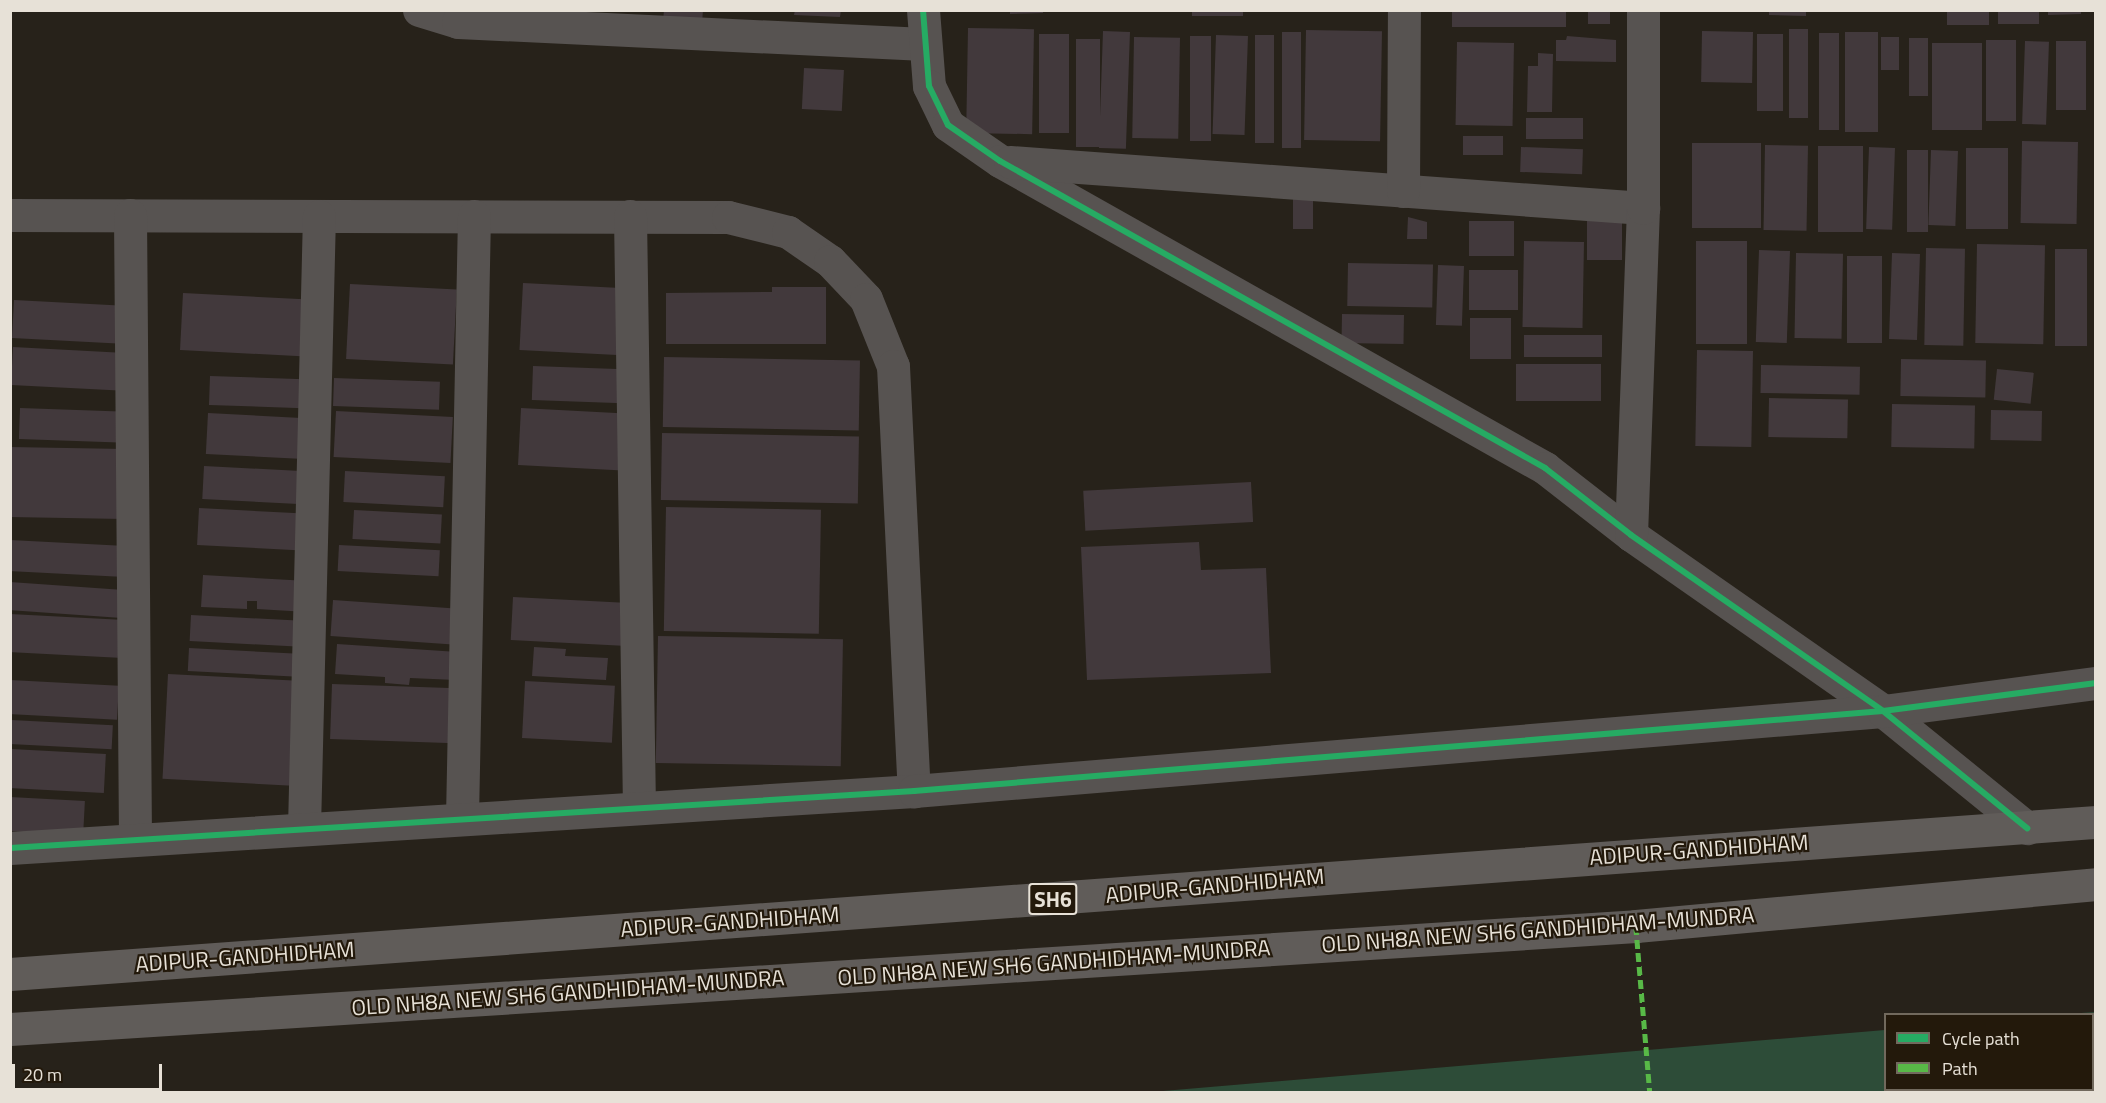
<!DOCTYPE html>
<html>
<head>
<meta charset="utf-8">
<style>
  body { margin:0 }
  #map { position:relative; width:2106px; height:1103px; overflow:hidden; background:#27221a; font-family:"Titillium Web",sans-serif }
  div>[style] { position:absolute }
  .green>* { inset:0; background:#2d4c38 }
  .building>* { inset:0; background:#42393c; transform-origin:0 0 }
  .minor>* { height:33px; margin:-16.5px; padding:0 16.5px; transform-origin:16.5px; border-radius:16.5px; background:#575351 }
  .major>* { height:33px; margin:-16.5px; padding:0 16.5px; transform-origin:16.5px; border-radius:16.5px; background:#605c59 }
  .quiet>* { height:4.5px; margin-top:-2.25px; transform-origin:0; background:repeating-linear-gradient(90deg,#58b947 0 9px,transparent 0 13.5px) }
  .cycleway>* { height:6px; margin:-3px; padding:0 3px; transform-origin:3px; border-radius:3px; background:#26ab63 }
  span { translate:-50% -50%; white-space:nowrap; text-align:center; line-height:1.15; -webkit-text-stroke:4.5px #23190b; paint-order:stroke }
  .shield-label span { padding:2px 4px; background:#23190b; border:2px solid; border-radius:4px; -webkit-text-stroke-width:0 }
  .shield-label { font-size:21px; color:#e7e1d7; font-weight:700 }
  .street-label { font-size:22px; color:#e7e1d7 }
  .frame { position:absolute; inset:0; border:12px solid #e7e1d7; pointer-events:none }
  .legend { position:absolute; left:1884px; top:1013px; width:210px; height:78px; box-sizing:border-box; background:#23190b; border:2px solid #71695d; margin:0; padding:8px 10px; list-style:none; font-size:18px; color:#e7e1d7 }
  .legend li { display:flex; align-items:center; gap:12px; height:30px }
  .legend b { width:30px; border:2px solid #71695d }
  .scale { position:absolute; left:12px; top:1064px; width:150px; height:27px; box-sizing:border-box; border:3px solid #e7e1d7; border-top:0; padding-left:8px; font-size:18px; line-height:21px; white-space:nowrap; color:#e7e1d7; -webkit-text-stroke:4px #23190b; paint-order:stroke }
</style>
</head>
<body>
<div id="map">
  <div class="green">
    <div style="clip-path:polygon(2095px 1012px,2095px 1092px,1151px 1092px,1885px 1030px,1886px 1090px,2092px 1090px,2092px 1014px,2067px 1014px)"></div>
  </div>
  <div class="building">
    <div style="clip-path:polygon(664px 10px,703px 10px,702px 24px,663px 22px)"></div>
    <div style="clip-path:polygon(795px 10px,841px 10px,840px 17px,794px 15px)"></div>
    <div style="clip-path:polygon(1010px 10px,1043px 10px,1043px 13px,1010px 14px)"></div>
    <div style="left:1192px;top:10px;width:51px;height:6px"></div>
    <div style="left:1452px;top:10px;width:114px;height:17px"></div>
    <div style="left:1588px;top:10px;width:22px;height:14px"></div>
    <div style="clip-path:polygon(1769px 10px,1806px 10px,1806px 16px,1769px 15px)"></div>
    <div style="left:1947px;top:10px;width:42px;height:15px"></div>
    <div style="left:1998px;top:10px;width:41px;height:14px"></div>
    <div style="clip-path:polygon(2048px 10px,2081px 10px,2081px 14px,2048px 15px)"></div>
    <div style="left:968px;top:28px;width:66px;height:105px;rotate:1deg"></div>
    <div style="left:1789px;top:29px;width:19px;height:89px"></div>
    <div style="left:1306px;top:30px;width:76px;height:110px;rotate:1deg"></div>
    <div style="left:1103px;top:31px;width:27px;height:117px;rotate:2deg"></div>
    <div style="left:1702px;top:31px;width:51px;height:51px;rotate:1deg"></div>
    <div style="left:1282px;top:32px;width:19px;height:116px"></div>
    <div style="left:1845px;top:32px;width:33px;height:100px"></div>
    <div style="left:1819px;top:33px;width:20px;height:97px"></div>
    <div style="left:1039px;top:34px;width:30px;height:99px"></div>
    <div style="left:1757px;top:34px;width:26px;height:77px"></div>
    <div style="left:1216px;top:35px;width:32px;height:99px;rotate:2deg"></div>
    <div style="left:1255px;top:35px;width:19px;height:108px"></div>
    <div style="left:1190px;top:36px;width:21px;height:105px"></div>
    <div style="clip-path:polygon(1567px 36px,1616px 40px,1616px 62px,1556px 61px,1556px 40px,1566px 40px)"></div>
    <div style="left:1134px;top:37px;width:46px;height:101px;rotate:1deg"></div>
    <div style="left:1881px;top:37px;width:18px;height:33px"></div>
    <div style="left:1909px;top:38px;width:19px;height:58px"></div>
    <div style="left:1076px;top:39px;width:24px;height:108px"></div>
    <div style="left:1986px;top:40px;width:30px;height:81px"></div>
    <div style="left:2025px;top:41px;width:24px;height:83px;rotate:2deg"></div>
    <div style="left:2056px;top:41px;width:30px;height:69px"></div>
    <div style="left:1457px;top:42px;width:57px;height:83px;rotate:1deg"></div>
    <div style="left:1932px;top:43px;width:50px;height:87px"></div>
    <div style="clip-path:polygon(1538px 53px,1553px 54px,1552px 112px,1527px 112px,1528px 66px,1538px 66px)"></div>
    <div style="left:804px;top:68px;width:40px;height:41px;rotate:3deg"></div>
    <div style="left:1526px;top:118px;width:57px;height:21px"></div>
    <div style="left:1463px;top:136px;width:40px;height:19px"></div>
    <div style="left:2022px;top:141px;width:56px;height:82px;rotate:1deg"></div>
    <div style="left:1692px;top:143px;width:69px;height:85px"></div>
    <div style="left:1765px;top:145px;width:43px;height:85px;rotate:1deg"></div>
    <div style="left:1818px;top:146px;width:45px;height:86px"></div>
    <div style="left:1521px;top:147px;width:62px;height:25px;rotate:2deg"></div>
    <div style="left:1869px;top:147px;width:26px;height:82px;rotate:2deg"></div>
    <div style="left:1966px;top:148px;width:42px;height:81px"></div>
    <div style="left:1907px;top:150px;width:21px;height:82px"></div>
    <div style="left:1931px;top:150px;width:27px;height:75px;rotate:2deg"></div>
    <div style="left:1293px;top:196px;width:20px;height:33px"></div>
    <div style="clip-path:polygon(1408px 217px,1427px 222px,1427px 239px,1407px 239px)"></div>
    <div style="left:1587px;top:218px;width:35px;height:42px"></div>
    <div style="left:1469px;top:221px;width:45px;height:35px"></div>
    <div style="left:1524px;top:241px;width:60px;height:86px;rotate:1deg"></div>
    <div style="left:1696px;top:241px;width:51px;height:103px"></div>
    <div style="left:1977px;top:244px;width:68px;height:99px;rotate:1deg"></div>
    <div style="left:1926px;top:248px;width:39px;height:97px;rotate:1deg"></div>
    <div style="left:2055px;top:249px;width:32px;height:97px"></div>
    <div style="left:1759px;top:250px;width:31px;height:92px;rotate:2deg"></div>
    <div style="left:1796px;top:253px;width:47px;height:85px;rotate:1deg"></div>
    <div style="left:1892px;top:253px;width:28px;height:86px;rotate:2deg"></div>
    <div style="left:1847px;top:256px;width:35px;height:87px"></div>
    <div style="left:1348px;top:263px;width:85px;height:43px;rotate:1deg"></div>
    <div style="left:1438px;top:265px;width:26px;height:60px;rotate:2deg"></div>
    <div style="left:1469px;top:270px;width:49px;height:40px"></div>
    <div style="left:523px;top:283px;width:117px;height:67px;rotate:3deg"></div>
    <div style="left:350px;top:284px;width:107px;height:75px;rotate:3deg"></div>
    <div style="clip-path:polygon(772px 287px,826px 287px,826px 344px,666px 344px,666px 293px,772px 292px)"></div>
    <div style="left:183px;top:293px;width:126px;height:57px;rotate:3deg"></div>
    <div style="left:14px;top:300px;width:110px;height:38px;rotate:3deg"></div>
    <div style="left:1342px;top:314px;width:62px;height:29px;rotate:1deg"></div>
    <div style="left:1470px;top:318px;width:41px;height:41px"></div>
    <div style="left:1524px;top:335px;width:78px;height:22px"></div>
    <div style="left:13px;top:347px;width:108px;height:38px;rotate:3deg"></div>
    <div style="left:1697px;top:350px;width:56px;height:96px;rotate:1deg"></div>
    <div style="left:664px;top:357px;width:196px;height:70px;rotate:1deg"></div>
    <div style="left:1901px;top:359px;width:85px;height:37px;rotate:1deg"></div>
    <div style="left:1516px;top:364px;width:85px;height:37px"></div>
    <div style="left:1761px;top:365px;width:99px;height:28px;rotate:1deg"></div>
    <div style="left:533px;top:366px;width:91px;height:34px;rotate:2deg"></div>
    <div style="left:1997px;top:369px;width:37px;height:31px;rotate:6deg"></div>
    <div style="left:210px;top:376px;width:94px;height:29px;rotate:2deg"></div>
    <div style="left:334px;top:378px;width:106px;height:28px;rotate:2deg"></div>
    <div style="left:1769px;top:398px;width:79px;height:39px;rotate:1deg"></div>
    <div style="left:1892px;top:404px;width:83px;height:43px;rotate:1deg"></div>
    <div style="left:20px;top:408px;width:107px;height:31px;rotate:2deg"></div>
    <div style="left:521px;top:408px;width:114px;height:57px;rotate:3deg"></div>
    <div style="left:1991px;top:410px;width:51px;height:30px;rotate:1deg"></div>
    <div style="left:336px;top:411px;width:117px;height:46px;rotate:3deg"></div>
    <div style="left:208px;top:413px;width:98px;height:41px;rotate:3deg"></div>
    <div style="left:662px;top:433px;width:197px;height:67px;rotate:1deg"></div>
    <div style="left:10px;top:447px;width:115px;height:70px;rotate:1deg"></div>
    <div style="left:204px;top:466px;width:111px;height:33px;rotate:3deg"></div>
    <div style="left:345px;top:471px;width:100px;height:31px;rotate:3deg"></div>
    <div style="left:1251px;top:482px;width:40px;height:168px;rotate:87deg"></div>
    <div style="left:666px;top:507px;width:155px;height:124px;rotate:1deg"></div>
    <div style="left:199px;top:508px;width:110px;height:37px;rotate:3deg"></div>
    <div style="left:354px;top:510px;width:88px;height:29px;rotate:3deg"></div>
    <div style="left:10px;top:540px;width:121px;height:31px;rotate:3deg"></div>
    <div style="clip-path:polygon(1199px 542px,1201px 570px,1266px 568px,1271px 673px,1087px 680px,1081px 547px)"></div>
    <div style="left:339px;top:545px;width:101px;height:26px;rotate:3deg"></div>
    <div style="clip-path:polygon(203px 575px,308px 581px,307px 612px,257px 609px,257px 601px,247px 601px,247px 609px,201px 607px)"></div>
    <div style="left:10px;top:582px;width:114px;height:28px;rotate:4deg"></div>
    <div style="left:513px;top:597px;width:121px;height:43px;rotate:3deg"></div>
    <div style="left:333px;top:600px;width:126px;height:36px;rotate:4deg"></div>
    <div style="left:10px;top:614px;width:110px;height:38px;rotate:3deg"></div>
    <div style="left:191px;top:615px;width:111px;height:26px;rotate:3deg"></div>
    <div style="left:658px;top:636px;width:185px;height:127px;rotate:1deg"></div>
    <div style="clip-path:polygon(337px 644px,458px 652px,456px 680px,410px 678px,409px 685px,385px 683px,385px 677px,335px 674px)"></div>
    <div style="clip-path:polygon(534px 647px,566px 649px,565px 656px,608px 658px,606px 680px,532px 676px)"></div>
    <div style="left:189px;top:648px;width:120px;height:23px;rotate:3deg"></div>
    <div style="left:168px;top:674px;width:135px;height:105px;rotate:3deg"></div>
    <div style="left:10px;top:680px;width:109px;height:34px;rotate:3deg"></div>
    <div style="left:525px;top:681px;width:90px;height:57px;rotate:3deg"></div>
    <div style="left:332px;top:684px;width:132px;height:55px;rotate:2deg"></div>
    <div style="left:11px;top:720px;width:102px;height:24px;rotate:3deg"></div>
    <div style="left:11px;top:749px;width:95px;height:39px;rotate:3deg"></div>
    <div style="left:10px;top:797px;width:75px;height:34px;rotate:3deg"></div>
  </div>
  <div class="minor">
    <div style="left:419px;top:10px;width:41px;rotate:17.1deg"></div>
    <div style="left:458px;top:22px;width:467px;rotate:2.7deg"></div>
    <div style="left:923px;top:10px;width:76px;rotate:85.5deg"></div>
    <div style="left:929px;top:86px;width:43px;rotate:64deg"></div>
    <div style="left:948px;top:125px;width:63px;rotate:34.7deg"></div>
    <div style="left:1000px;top:161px;width:626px;rotate:29.39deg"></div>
    <div style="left:1545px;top:468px;width:109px;rotate:37.9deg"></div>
    <div style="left:1631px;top:535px;width:307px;rotate:34.9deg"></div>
    <div style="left:1883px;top:711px;width:186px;rotate:39.1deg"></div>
    <div style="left:1010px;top:162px;width:635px;rotate:4.16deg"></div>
    <div style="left:1403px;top:191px;width:181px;rotate:-89.7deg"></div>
    <div style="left:10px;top:215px;width:718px;rotate:0.16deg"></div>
    <div style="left:728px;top:217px;width:62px;rotate:14deg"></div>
    <div style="left:788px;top:232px;width:51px;rotate:34.6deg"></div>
    <div style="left:830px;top:261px;width:52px;rotate:46.5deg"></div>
    <div style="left:866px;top:299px;width:72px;rotate:68.1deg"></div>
    <div style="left:893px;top:366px;width:426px;rotate:87.2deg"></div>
    <div style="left:130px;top:215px;width:624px;rotate:89.54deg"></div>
    <div style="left:630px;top:216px;width:592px;rotate:89.13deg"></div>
    <div style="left:1631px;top:535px;width:327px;rotate:-87.9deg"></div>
    <div style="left:1643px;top:208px;width:198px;rotate:-90deg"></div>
    <div style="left:462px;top:818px;width:602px;rotate:-88.86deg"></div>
    <div style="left:304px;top:828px;width:612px;rotate:-88.6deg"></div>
    <div style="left:10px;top:848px;width:906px;rotate:-3.61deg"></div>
    <div style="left:914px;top:791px;width:972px;rotate:-4.72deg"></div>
    <div style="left:1883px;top:711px;width:215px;rotate:-7.5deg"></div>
  </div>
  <div class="major">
    <div style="left:10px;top:974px;width:2092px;rotate:-4.17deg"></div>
    <div style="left:10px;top:1029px;width:1629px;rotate:-3.62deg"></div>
    <div style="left:1636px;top:926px;width:462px;rotate:-5.2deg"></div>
  </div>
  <div class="quiet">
    <div style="left:1636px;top:926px;width:167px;rotate:85.2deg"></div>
  </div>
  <div class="cycleway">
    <div style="left:923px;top:10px;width:76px;rotate:85.5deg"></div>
    <div style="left:929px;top:86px;width:43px;rotate:64deg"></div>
    <div style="left:948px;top:125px;width:63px;rotate:34.7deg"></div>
    <div style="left:1000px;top:161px;width:626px;rotate:29.39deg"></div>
    <div style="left:1545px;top:468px;width:109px;rotate:37.9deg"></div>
    <div style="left:1631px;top:535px;width:307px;rotate:34.9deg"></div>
    <div style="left:1883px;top:711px;width:186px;rotate:39.1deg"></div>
    <div style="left:10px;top:848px;width:906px;rotate:-3.61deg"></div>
    <div style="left:914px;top:791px;width:972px;rotate:-4.72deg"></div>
    <div style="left:1883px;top:711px;width:215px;rotate:-7.5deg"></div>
  </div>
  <div class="shield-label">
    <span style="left:1053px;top:899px">SH6</span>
  </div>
  <div class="street-label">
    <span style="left:1699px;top:850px;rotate:-4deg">ADIPUR-GANDHIDHAM</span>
    <span style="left:1215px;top:886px;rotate:-5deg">ADIPUR-GANDHIDHAM</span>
    <span style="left:730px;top:922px;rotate:-4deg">ADIPUR-GANDHIDHAM</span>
    <span style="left:1538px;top:930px;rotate:-4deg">OLD NH8A NEW SH6 GANDHIDHAM-MUNDRA</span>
    <span style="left:245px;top:957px;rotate:-4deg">ADIPUR-GANDHIDHAM</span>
    <span style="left:1054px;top:963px;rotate:-4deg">OLD NH8A NEW SH6 GANDHIDHAM-MUNDRA</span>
    <span style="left:568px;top:993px;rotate:-4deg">OLD NH8A NEW SH6 GANDHIDHAM-MUNDRA</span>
  </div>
  <div class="frame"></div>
  <ul class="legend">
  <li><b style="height:8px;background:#26ab63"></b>Cycle path</li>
  <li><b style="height:8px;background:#58b947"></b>Path</li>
  </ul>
  <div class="scale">20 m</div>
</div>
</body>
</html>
